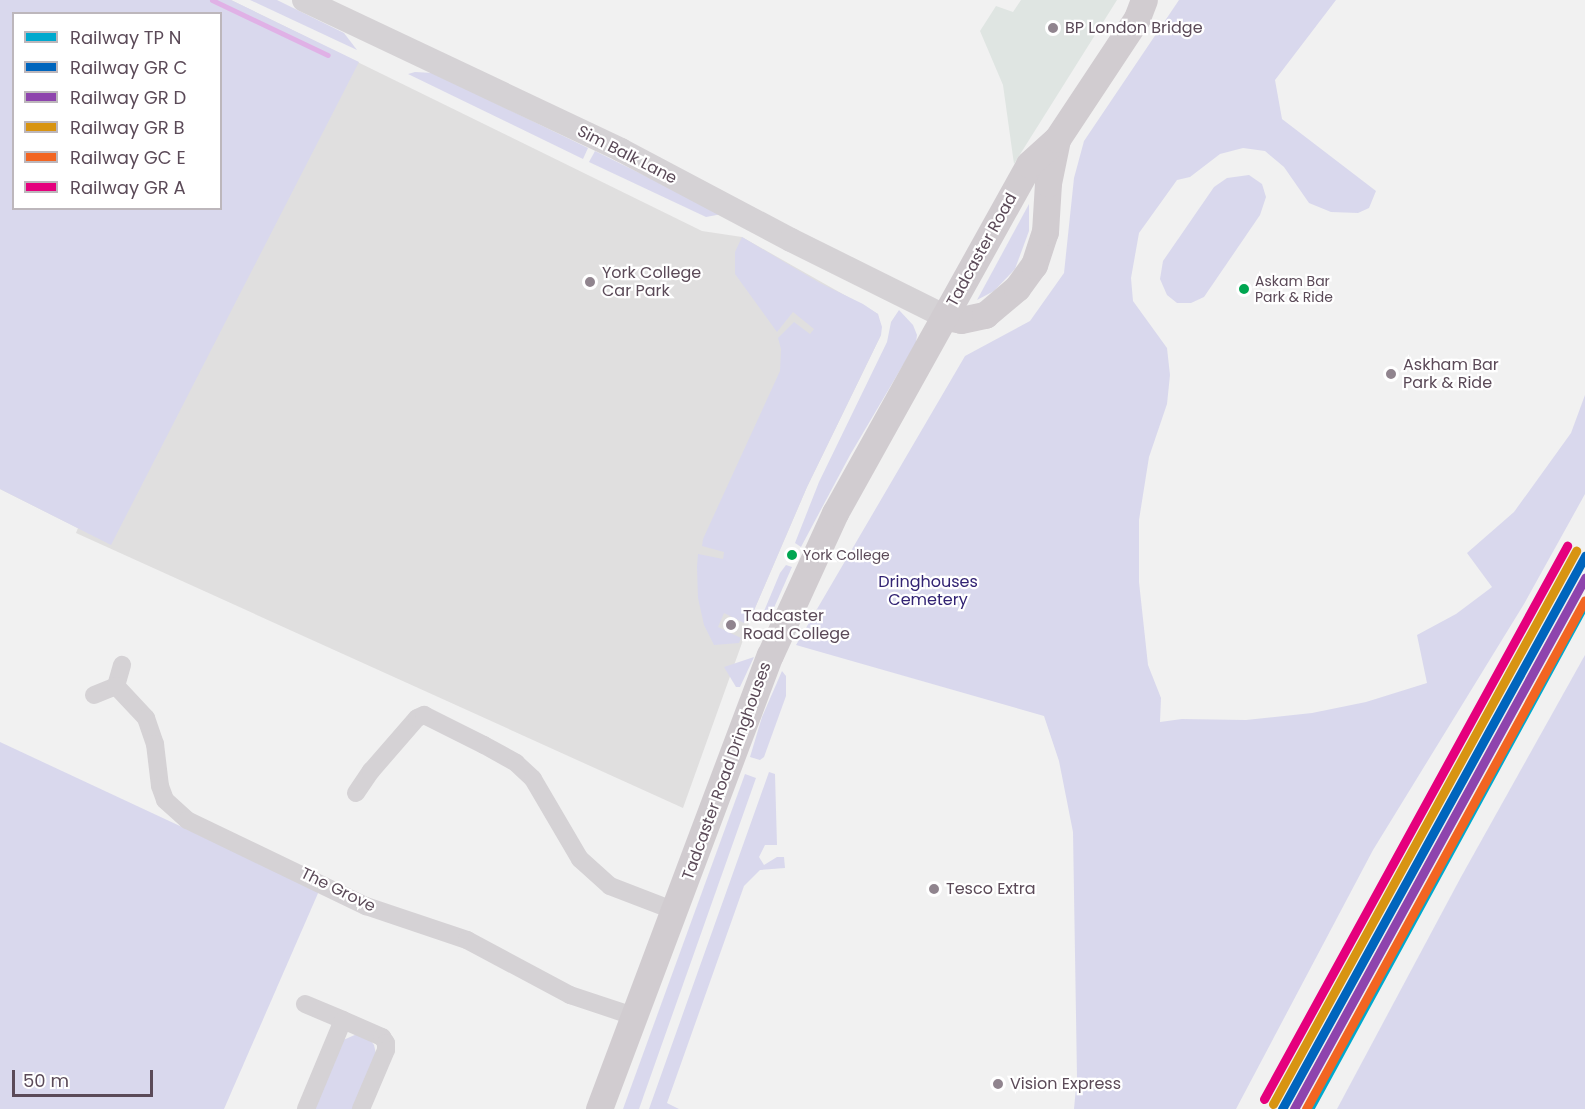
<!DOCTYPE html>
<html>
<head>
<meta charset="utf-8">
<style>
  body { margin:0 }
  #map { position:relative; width:1585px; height:1109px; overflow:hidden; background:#f1f1f1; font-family:Poppins,sans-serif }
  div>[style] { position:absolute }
  .commercial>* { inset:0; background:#dfe5e2 }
  .education>* { inset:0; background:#e0dfdf }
  .green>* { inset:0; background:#d9d8ed }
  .stream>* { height:5px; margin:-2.5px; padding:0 2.5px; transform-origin:2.5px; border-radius:2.5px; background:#e0b1e6 }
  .street>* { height:18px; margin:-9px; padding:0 9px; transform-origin:9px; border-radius:9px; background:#d5d2d5 }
  .secondary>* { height:24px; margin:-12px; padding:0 12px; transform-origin:12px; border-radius:12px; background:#d5d2d5 }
  .primary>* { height:27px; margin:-13.5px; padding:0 13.5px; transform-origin:13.5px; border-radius:13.5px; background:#d1ccd0 }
  .rail-1>* { height:9px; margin:-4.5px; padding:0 4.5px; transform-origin:4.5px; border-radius:4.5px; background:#00a9ce }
  .rail-2>* { height:9px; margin:-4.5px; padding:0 4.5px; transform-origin:4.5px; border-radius:4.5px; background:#0065bd }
  .rail-3>* { height:9px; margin:-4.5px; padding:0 4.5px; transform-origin:4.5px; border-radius:4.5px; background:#8e44ad }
  .rail-4>* { height:9px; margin:-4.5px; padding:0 4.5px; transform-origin:4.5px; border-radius:4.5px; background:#d89412 }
  .rail-5>* { height:9px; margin:-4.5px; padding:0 4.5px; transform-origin:4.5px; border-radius:4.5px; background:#f26522 }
  .rail-6>* { height:9px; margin:-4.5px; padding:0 4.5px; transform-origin:4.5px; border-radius:4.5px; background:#e5007d }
  .dots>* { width:16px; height:16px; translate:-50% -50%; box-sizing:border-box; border:3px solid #fff; border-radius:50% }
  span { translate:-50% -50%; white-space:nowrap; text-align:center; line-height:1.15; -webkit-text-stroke:4.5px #fff; paint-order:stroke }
  .bus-label { font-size:14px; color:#5b4a58 }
  .left { translate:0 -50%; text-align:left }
  .poi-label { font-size:16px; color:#5b4a58 }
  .street-label { font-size:16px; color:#5b4a58 }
  .park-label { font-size:16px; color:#322373 }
  .legend { position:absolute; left:12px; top:12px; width:210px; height:198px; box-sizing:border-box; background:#fff; border:2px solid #bdb7bc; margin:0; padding:8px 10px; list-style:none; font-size:18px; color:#5b4a58 }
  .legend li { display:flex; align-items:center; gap:12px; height:30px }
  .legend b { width:30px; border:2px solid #bdb7bc }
  .scale { position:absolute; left:12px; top:1070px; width:141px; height:27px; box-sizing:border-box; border:3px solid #5b4a58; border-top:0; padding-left:8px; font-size:18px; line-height:21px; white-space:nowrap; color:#5b4a58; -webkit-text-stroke:4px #fff; paint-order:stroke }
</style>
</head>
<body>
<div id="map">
  <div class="commercial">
    <div style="clip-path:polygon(1021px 0,1117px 0,1014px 164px,1003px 85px,980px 31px,996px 6px,1013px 12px)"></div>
  </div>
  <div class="education">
    <div style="clip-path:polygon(evenodd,0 0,231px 0,702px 231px,742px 237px,878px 314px,881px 335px,807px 487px,752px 615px,683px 808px,76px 533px,78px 528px,0 489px,0 0,14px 14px,220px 14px,220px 208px,14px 208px,14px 14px)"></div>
  </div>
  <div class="green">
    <div style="clip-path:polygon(evenodd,0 0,231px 0,359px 62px,111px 545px,0 489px,0 0,14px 14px,220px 14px,220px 208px,14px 208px,14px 14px)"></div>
    <div style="clip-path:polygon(250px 0,277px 0,344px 33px,357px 50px)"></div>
    <div style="clip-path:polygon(1179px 0,1336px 0,1275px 80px,1282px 119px,1376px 191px,1369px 208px,1358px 213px,1331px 212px,1309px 203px,1284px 167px,1265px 151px,1243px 148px,1220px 154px,1190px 177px,1177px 180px,1139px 233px,1131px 278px,1133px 301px,1167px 348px,1170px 375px,1167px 404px,1149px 457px,1139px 520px,1139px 582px,1148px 665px,1161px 698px,1160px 722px,1182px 719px,1246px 720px,1312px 713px,1366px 702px,1427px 683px,1417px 635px,1456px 614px,1492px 587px,1467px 553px,1514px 512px,1571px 433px,1585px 395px,1585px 494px,1524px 604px,1373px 850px,1236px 1109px,1074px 1109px,1077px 1077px,1073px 832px,1059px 761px,1044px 716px,796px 645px,965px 356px,1030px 321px,1064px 273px,1074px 178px,1084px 141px)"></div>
    <div style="clip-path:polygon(415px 72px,433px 73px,588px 148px,583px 159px,408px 74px)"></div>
    <div style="clip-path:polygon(595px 151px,722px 214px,706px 217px,589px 162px)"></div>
    <div style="clip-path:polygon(1249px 175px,1262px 184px,1266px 197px,1260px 215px,1204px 297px,1191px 303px,1177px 303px,1167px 295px,1160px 279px,1163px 261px,1214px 187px,1227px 178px)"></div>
    <div style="clip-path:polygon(1029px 204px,1029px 231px,1015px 269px,994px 291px,977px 300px)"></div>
    <div style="clip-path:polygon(742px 237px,820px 283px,863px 304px,878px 314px,882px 327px,881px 335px,807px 487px,752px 615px,744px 623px,724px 613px,718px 627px,741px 638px,739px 643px,714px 645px,704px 625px,698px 598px,697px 567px,698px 554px,723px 559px,724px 552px,702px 546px,703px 539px,780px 371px,781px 349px,778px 338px,794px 322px,810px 334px,814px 329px,793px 312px,777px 332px,735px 274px,735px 252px)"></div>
    <div style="clip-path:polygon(899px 310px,913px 325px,917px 335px,916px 343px,850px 455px,801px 547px,795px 543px,819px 482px,887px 342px,891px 322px)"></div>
    <div style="clip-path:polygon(786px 565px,792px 567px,769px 619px,762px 616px,780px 573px)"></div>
    <div style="clip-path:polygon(1585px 655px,1585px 1109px,1337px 1109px,1461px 877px)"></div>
    <div style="clip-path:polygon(754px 657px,740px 687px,736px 687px,724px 667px)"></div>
    <div style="clip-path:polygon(782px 671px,786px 676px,786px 696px,764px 757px,760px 760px,750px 757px,762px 717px)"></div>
    <div style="clip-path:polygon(0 742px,319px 891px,224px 1109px,0 1109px)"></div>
    <div style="clip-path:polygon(769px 772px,775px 774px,777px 845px,765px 845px,759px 857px,764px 865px,777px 857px,784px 857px,785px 868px,760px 870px,744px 886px,667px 1103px,679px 1109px,649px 1109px)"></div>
    <div style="clip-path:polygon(745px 774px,756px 778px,639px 1109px,623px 1109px)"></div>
    <div style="clip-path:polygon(357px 1034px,368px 1037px,374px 1045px,376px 1054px,353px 1109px,313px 1109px,341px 1041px)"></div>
  </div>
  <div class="stream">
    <div style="left:212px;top:0;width:128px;rotate:25.4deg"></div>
  </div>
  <div class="street">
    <div style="left:116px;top:686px;width:22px;rotate:-74deg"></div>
    <div style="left:94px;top:695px;width:24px;rotate:-22deg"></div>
    <div style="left:116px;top:686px;width:44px;rotate:46.8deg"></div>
    <div style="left:146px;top:718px;width:28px;rotate:71deg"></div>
    <div style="left:155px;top:744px;width:42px;rotate:83.2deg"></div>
    <div style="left:160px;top:786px;width:15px;rotate:70deg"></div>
    <div style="left:165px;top:800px;width:30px;rotate:42deg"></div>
    <div style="left:187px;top:820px;width:199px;rotate:25.7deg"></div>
    <div style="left:366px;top:906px;width:107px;rotate:18.6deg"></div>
    <div style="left:467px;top:940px;width:117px;rotate:28.1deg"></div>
    <div style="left:570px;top:995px;width:70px;rotate:18.4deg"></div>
    <div style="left:356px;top:793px;width:27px;rotate:-56deg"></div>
    <div style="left:371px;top:771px;width:70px;rotate:-49deg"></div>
    <div style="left:417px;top:718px;width:8px;rotate:-23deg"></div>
    <div style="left:424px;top:715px;width:67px;rotate:26.6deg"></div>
    <div style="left:484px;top:745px;width:37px;rotate:29deg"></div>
    <div style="left:516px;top:763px;width:23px;rotate:43deg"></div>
    <div style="left:533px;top:779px;width:93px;rotate:59.6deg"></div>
    <div style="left:580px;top:859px;width:40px;rotate:42deg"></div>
    <div style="left:610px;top:886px;width:70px;rotate:21deg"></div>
    <div style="left:305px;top:1004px;width:41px;rotate:22.8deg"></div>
    <div style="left:306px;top:1109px;width:96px;rotate:-67.4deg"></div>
    <div style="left:343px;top:1020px;width:43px;rotate:23.6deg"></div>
    <div style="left:382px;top:1037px;width:7px;rotate:56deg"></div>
    <div style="left:386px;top:1043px;width:7px;rotate:90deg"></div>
    <div style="left:386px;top:1050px;width:64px;rotate:113deg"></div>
  </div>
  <div class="secondary">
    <div style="left:304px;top:0;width:351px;rotate:25.3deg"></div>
    <div style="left:621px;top:150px;width:192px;rotate:27.9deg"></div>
    <div style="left:791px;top:240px;width:173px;rotate:26.4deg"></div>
  </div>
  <div class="primary">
    <div style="left:946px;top:317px;width:15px;rotate:11deg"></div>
    <div style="left:961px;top:320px;width:25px;rotate:-12deg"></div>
    <div style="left:985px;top:315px;width:42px;rotate:-40.2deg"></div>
    <div style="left:1017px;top:288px;width:29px;rotate:-54deg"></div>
    <div style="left:1034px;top:265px;width:35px;rotate:-72deg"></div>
    <div style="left:1045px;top:232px;width:49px;rotate:-86.5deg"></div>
    <div style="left:1048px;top:183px;width:45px;rotate:-78.4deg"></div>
    <div style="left:599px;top:1109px;width:485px;rotate:-69.4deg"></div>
    <div style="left:770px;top:655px;width:156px;rotate:-65.4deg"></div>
    <div style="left:835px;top:513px;width:399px;rotate:-60.9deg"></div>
    <div style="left:1029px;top:164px;width:38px;rotate:-42deg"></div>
    <div style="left:1057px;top:139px;width:145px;rotate:-56.5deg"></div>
    <div style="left:1137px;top:18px;width:19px;rotate:-69deg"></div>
  </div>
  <div class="rail-1">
    <div style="left:1309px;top:1109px;width:576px;rotate:-61.39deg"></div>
  </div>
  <div class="rail-2">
    <div style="left:1282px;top:1109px;width:631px;rotate:-61.28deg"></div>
  </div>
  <div class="rail-3">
    <div style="left:1294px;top:1109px;width:606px;rotate:-61.28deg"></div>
  </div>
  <div class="rail-4">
    <div style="left:1273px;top:1104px;width:631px;rotate:-61.28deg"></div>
  </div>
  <div class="rail-5">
    <div style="left:1306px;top:1109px;width:580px;rotate:-61.27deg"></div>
  </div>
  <div class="rail-6">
    <div style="left:1264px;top:1099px;width:631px;rotate:-61.28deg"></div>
  </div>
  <div class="dots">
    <div style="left:1053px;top:28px;background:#90848e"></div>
    <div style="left:590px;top:282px;background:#90848e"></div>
    <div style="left:1244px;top:289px;background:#00a651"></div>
    <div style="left:1391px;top:374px;background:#90848e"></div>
    <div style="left:792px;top:555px;background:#00a651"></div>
    <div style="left:731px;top:625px;background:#90848e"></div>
    <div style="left:934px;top:889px;background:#90848e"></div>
    <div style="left:998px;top:1084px;background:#90848e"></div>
  </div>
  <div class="bus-label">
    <span class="left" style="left:1255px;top:289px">Askam Bar<br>Park &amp; Ride</span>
    <span class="left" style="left:803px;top:555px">York College</span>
  </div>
  <div class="poi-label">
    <span class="left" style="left:1065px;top:28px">BP London Bridge</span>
    <span class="left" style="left:602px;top:282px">York College<br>Car Park</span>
    <span class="left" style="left:1403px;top:374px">Askham Bar<br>Park &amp; Ride</span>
    <span class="left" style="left:743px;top:625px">Tadcaster<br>Road College</span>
    <span class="left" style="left:946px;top:889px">Tesco Extra</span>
    <span class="left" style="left:1010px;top:1084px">Vision Express</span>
  </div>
  <div class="street-label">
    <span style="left:627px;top:155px;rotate:27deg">Sim Balk Lane</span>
    <span style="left:982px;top:250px;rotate:-61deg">Tadcaster Road</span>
    <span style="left:727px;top:771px;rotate:-70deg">Tadcaster Road Dringhouses</span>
    <span style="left:338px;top:890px;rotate:26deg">The Grove</span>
  </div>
  <div class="park-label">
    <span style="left:928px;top:591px">Dringhouses<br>Cemetery</span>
  </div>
  <ul class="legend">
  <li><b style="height:8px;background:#00a9ce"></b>Railway TP N</li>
  <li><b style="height:8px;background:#0065bd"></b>Railway GR C</li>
  <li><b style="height:8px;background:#8e44ad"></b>Railway GR D</li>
  <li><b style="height:8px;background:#d89412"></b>Railway GR B</li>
  <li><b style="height:8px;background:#f26522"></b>Railway GC E</li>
  <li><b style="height:8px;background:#e5007d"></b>Railway GR A</li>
  </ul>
  <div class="scale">50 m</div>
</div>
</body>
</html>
